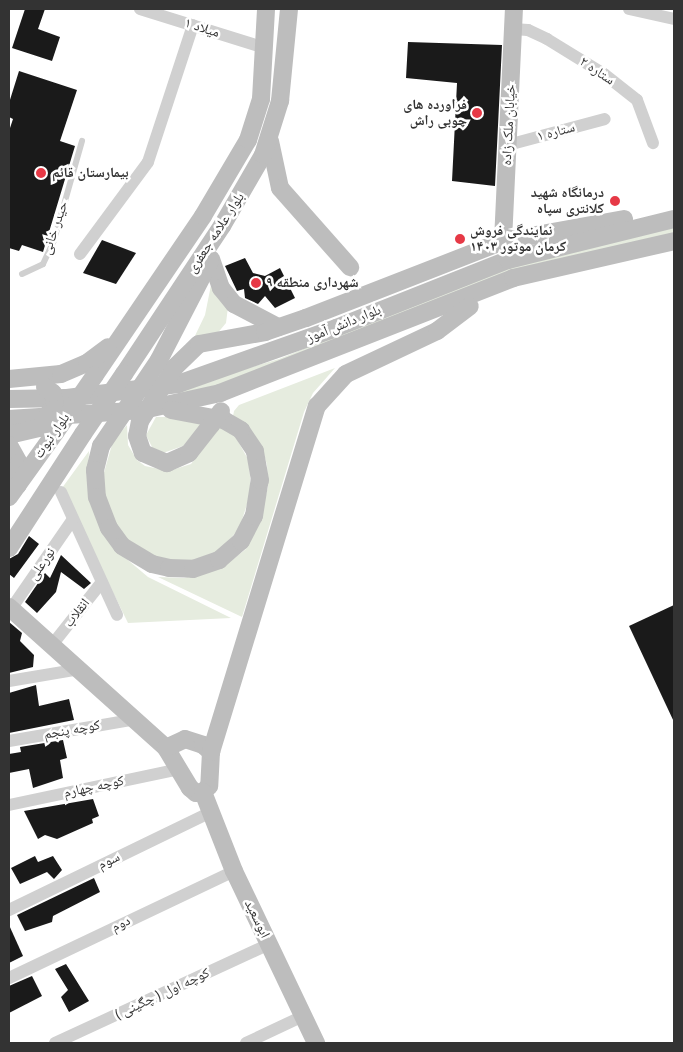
<!DOCTYPE html>
<html>
<head>
<meta charset="utf-8">
<style>
  body { margin:0 }
  #map { position:relative; width:683px; height:1052px; overflow:hidden; background:#fff; font-family:"Nunito Sans","Noto Naskh Arabic",sans-serif }
  div>[style] { position:absolute }
  .green>* { inset:0; background:#e6ecdf }
  .building>* { inset:0; background:#1a1a1a }
  .service>* { height:6px; margin:-3px; padding:0 3px; transform-origin:3px; border-radius:3px; background:#d0d0d0 }
  .minor>* { height:12px; margin:-6px; padding:0 6px; transform-origin:6px; border-radius:6px; background:#d0d0d0 }
  .secondary>* { height:18px; margin:-9px; padding:0 9px; transform-origin:9px; border-radius:9px; background:#bdbdbd }
  .secondary-bridge>* { height:18px; margin:-9px; padding:0 9px; transform-origin:9px; border-radius:9px; background:#bdbdbd }
  .dots>* { width:14px; height:14px; translate:-50% -50%; box-sizing:border-box; border:2px solid #fff; border-radius:50% }
  span { translate:-50% -50%; white-space:nowrap; text-align:center; line-height:1.15; -webkit-text-stroke:5px #fff; paint-order:stroke }
  .street-label { font-size:14px; color:#333 }
  .poi-label { font-size:14px; color:#333; font-weight:700 }
  .right { translate:-100% -50%; text-align:right }
  .left { translate:0 -50%; text-align:left }
  .frame { position:absolute; inset:0; border:10px solid #333; pointer-events:none }
</style>
</head>
<body>
<div id="map">
  <div class="green">
    <div style="clip-path:polygon(674px 224px,674px 235px,511px 270px,241px 378px,180px 395px,180px 388px,279px 359px,512px 264px)"></div>
    <div style="clip-path:polygon(211px 285px,228px 307px,226px 323px,216px 335px,192px 342px,205px 315px)"></div>
    <div style="clip-path:polygon(335px 368px,313px 393px,304px 412px,242px 617px,158px 577px,184px 578px,223px 567px,246px 549px,258px 526px,268px 487px,267px 465px,264px 454px,233px 416px,234px 411px,239px 405px)"></div>
    <div style="clip-path:polygon(156px 417px,170px 417px,204px 422px,183px 446px,163px 453px,154px 451px,146px 435px)"></div>
    <div style="clip-path:polygon(127px 425px,128px 445px,137px 460px,145px 466px,169px 471px,191px 464px,221px 426px,234px 434px,249px 461px,251px 492px,239px 529px,218px 552px,187px 562px,157px 558px,126px 539px,117px 528px,104px 501px,103px 476px,113px 441px)"></div>
    <div style="clip-path:polygon(89px 451px,88px 471px,116px 550px,148px 577px,231px 618px,128px 623px,62px 488px)"></div>
  </div>
  <div class="building">
    <div style="clip-path:polygon(25px 9px,45px 9px,38px 29px,60px 37px,52px 61px,12px 48px)"></div>
    <div style="clip-path:polygon(408px 42px,502px 45px,495px 186px,452px 181px,457px 83px,406px 78px)"></div>
    <div style="clip-path:polygon(19px 71px,77px 90px,60px 141px,75px 146px,43px 252px,22px 245px,19px 251px,9px 248px,9px 131px,13px 119px,9px 117px,9px 103px)"></div>
    <div style="clip-path:polygon(102px 240px,136px 253px,116px 284px,83px 273px)"></div>
    <div style="clip-path:polygon(245px 258px,253px 273px,265px 276px,280px 268px,295px 298px,275px 308px,265px 296px,258px 304px,245px 298px,244px 289px,237px 291px,225px 266px)"></div>
    <div style="clip-path:polygon(29px 536px,39px 544px,14px 578px,9px 574px,9px 559px,18px 554px)"></div>
    <div style="clip-path:polygon(61px 555px,91px 583px,84px 589px,61px 572px,56px 592px,37px 613px,25px 602px,45px 573px,50px 578px)"></div>
    <div style="clip-path:polygon(674px 605px,674px 722px,629px 626px)"></div>
    <div style="clip-path:polygon(9px 622px,22px 633px,20px 641px,34px 655px,33px 667px,9px 673px)"></div>
    <div style="clip-path:polygon(36px 685px,39px 706px,69px 699px,74px 720px,9px 733px,9px 693px)"></div>
    <div style="clip-path:polygon(63px 740px,67px 758px,60px 760px,63px 778px,33px 788px,29px 769px,9px 773px,9px 754px,21px 752px,20px 747px)"></div>
    <div style="clip-path:polygon(93px 799px,99px 816px,92px 819px,93px 823px,57px 839px,45px 835px,38px 839px,24px 811px)"></div>
    <div style="clip-path:polygon(35px 856px,38px 862px,53px 856px,62px 870px,54px 879px,47px 872px,20px 884px,11px 868px)"></div>
    <div style="clip-path:polygon(94px 878px,100px 892px,53px 916px,52px 922px,25px 931px,17px 915px)"></div>
    <div style="clip-path:polygon(9px 925px,23px 956px,9px 963px)"></div>
    <div style="clip-path:polygon(66px 964px,89px 1001px,69px 1012px,61px 997px,68px 990px,55px 969px)"></div>
    <div style="clip-path:polygon(32px 976px,42px 996px,9px 1013px,9px 986px)"></div>
  </div>
  <div class="service">
    <div style="left:22px;top:274px;width:23px;rotate:-25deg"></div>
    <div style="left:43px;top:264px;width:26px;rotate:-65deg"></div>
    <div style="left:54px;top:240px;width:103px;rotate:-74.2deg"></div>
  </div>
  <div class="minor">
    <div style="left:140px;top:9px;width:131px;rotate:17.3deg"></div>
    <div style="left:629px;top:9px;width:46px;rotate:12.5deg"></div>
    <div style="left:513px;top:29px;width:15px;rotate:4deg"></div>
    <div style="left:528px;top:30px;width:21px;rotate:25deg"></div>
    <div style="left:547px;top:39px;width:67px;rotate:31.6deg"></div>
    <div style="left:604px;top:74px;width:42px;rotate:38.2deg"></div>
    <div style="left:637px;top:100px;width:46px;rotate:69.6deg"></div>
    <div style="left:508px;top:145px;width:100px;rotate:-15deg"></div>
    <div style="left:80px;top:254px;width:114px;rotate:-53.5deg"></div>
    <div style="left:148px;top:162px;width:144px;rotate:-71.8deg"></div>
    <div style="left:61px;top:492px;width:135px;rotate:65.5deg"></div>
    <div style="left:11px;top:609px;width:109px;rotate:-55.4deg"></div>
    <div style="left:52px;top:645px;width:80px;rotate:-51.6deg"></div>
    <div style="left:9px;top:681px;width:73px;rotate:-9.5deg"></div>
    <div style="left:9px;top:741px;width:129px;rotate:-9.8deg"></div>
    <div style="left:9px;top:805px;width:175px;rotate:-11.9deg"></div>
    <div style="left:9px;top:910px;width:222px;rotate:-25.9deg"></div>
    <div style="left:9px;top:978px;width:249px;rotate:-25.4deg"></div>
    <div style="left:55px;top:1043px;width:236px;rotate:-24.8deg"></div>
    <div style="left:246px;top:1043px;width:63px;rotate:-25.3deg"></div>
  </div>
  <div class="secondary">
    <div style="left:270px;top:141px;width:48px;rotate:78deg"></div>
    <div style="left:280px;top:188px;width:106px;rotate:48.5deg"></div>
    <div style="left:503px;top:241px;width:232px;rotate:-87.3deg"></div>
    <div style="left:211px;top:259px;width:31px;rotate:71deg"></div>
    <div style="left:221px;top:288px;width:21px;rotate:51deg"></div>
    <div style="left:234px;top:304px;width:50px;rotate:27.6deg"></div>
    <div style="left:159px;top:360px;width:111px;rotate:-62.7deg"></div>
    <div style="left:175px;top:367px;width:33px;rotate:-44deg"></div>
    <div style="left:199px;top:344px;width:67px;rotate:-10.3deg"></div>
    <div style="left:265px;top:332px;width:43px;rotate:-18.9deg"></div>
    <div style="left:306px;top:318px;width:212px;rotate:-21.3deg"></div>
    <div style="left:503px;top:241px;width:123px;rotate:-10.3deg"></div>
    <div style="left:124px;top:374px;width:178px;rotate:-56.5deg"></div>
    <div style="left:222px;top:226px;width:82px;rotate:-60deg"></div>
    <div style="left:263px;top:155px;width:57px;rotate:-72.5deg"></div>
    <div style="left:280px;top:101px;width:92px;rotate:-84.4deg"></div>
    <div style="left:95px;top:375px;width:192px;rotate:-55.8deg"></div>
    <div style="left:203px;top:216px;width:88px;rotate:-59.4deg"></div>
    <div style="left:248px;top:140px;width:43px;rotate:-72.4deg"></div>
    <div style="left:261px;top:99px;width:90px;rotate:-86.8deg"></div>
    <div style="left:9px;top:379px;width:52px;rotate:-5.5deg"></div>
    <div style="left:61px;top:374px;width:28px;rotate:-23deg"></div>
    <div style="left:87px;top:363px;width:26px;rotate:-37deg"></div>
    <div style="left:9px;top:399px;width:58px;rotate:-1deg"></div>
    <div style="left:67px;top:398px;width:112px;rotate:-7.2deg"></div>
    <div style="left:178px;top:384px;width:168px;rotate:-19.5deg"></div>
    <div style="left:336px;top:328px;width:185px;rotate:-21.6deg"></div>
    <div style="left:508px;top:260px;width:171px;rotate:-13.9deg"></div>
    <div style="left:9px;top:419px;width:134px;rotate:-3.8deg"></div>
    <div style="left:143px;top:410px;width:79px;rotate:-12.4deg"></div>
    <div style="left:220px;top:393px;width:315px;rotate:-21.4deg"></div>
    <div style="left:513px;top:278px;width:165px;rotate:-12.9deg"></div>
    <div style="left:140px;top:421px;width:15px;rotate:101deg"></div>
    <div style="left:137px;top:436px;width:18px;rotate:71deg"></div>
    <div style="left:143px;top:453px;width:26px;rotate:23deg"></div>
    <div style="left:167px;top:463px;width:24px;rotate:-24deg"></div>
    <div style="left:189px;top:453px;width:36px;rotate:-52deg"></div>
    <div style="left:9px;top:435px;width:32px;rotate:-13deg"></div>
    <div style="left:9px;top:445px;width:21px;rotate:61deg"></div>
    <div style="left:19px;top:463px;width:22px;rotate:93deg"></div>
    <div style="left:101px;top:446px;width:25px;rotate:104deg"></div>
    <div style="left:95px;top:470px;width:27px;rotate:86deg"></div>
    <div style="left:97px;top:497px;width:33px;rotate:69deg"></div>
    <div style="left:109px;top:528px;width:22px;rotate:54deg"></div>
    <div style="left:122px;top:546px;width:35px;rotate:31deg"></div>
    <div style="left:152px;top:564px;width:17px;rotate:13deg"></div>
    <div style="left:169px;top:568px;width:24px;rotate:2deg"></div>
    <div style="left:193px;top:569px;width:28px;rotate:-19deg"></div>
    <div style="left:219px;top:560px;width:29px;rotate:-41deg"></div>
    <div style="left:241px;top:541px;width:28px;rotate:-63deg"></div>
    <div style="left:254px;top:516px;width:36px;rotate:-81deg"></div>
    <div style="left:260px;top:480px;width:29px;rotate:-100deg"></div>
    <div style="left:255px;top:451px;width:25px;rotate:-124deg"></div>
    <div style="left:241px;top:430px;width:20px;rotate:-150deg"></div>
    <div style="left:224px;top:420px;width:54px;rotate:-169.3deg"></div>
    <div style="left:9px;top:497px;width:79px;rotate:-54.3deg"></div>
    <div style="left:9px;top:548px;width:136px;rotate:-57deg"></div>
    <div style="left:9px;top:607px;width:211px;rotate:41.9deg"></div>
    <div style="left:185px;top:739px;width:19px;rotate:18deg"></div>
    <div style="left:203px;top:745px;width:11px;rotate:41deg"></div>
    <div style="left:211px;top:752px;width:34px;rotate:93deg"></div>
    <div style="left:209px;top:786px;width:8px;rotate:135deg"></div>
    <div style="left:203px;top:792px;width:7px;rotate:172deg"></div>
    <div style="left:196px;top:793px;width:8px;rotate:-140deg"></div>
    <div style="left:190px;top:788px;width:47px;rotate:-121deg"></div>
    <div style="left:166px;top:748px;width:21px;rotate:-25deg"></div>
    <div style="left:211px;top:752px;width:362px;rotate:-73deg"></div>
    <div style="left:317px;top:406px;width:43px;rotate:-47.8deg"></div>
    <div style="left:346px;top:374px;width:101px;rotate:-25.3deg"></div>
    <div style="left:437px;top:331px;width:41px;rotate:-37.1deg"></div>
    <div style="left:203px;top:792px;width:85px;rotate:68.6deg"></div>
    <div style="left:234px;top:871px;width:191px;rotate:64.5deg"></div>
  </div>
  <div class="secondary-bridge">
    <div style="left:140px;top:421px;width:64px;rotate:-57.1deg"></div>
    <div style="left:211px;top:425px;width:17px;rotate:-54deg"></div>
    <div style="left:40px;top:428px;width:29px;rotate:-59deg"></div>
    <div style="left:55px;top:403px;width:10px;rotate:-101deg"></div>
    <div style="left:53px;top:393px;width:10px;rotate:-143deg"></div>
    <div style="left:55px;top:433px;width:70px;rotate:-55.4deg"></div>
    <div style="left:83px;top:434px;width:73px;rotate:-55.7deg"></div>
    <div style="left:101px;top:446px;width:104px;rotate:-56deg"></div>
  </div>
  <div class="dots">
    <div style="left:477px;top:113px;background:#e63946"></div>
    <div style="left:41px;top:173px;background:#e63946"></div>
    <div style="left:615px;top:201px;background:#e63946"></div>
    <div style="left:460px;top:239px;background:#e63946"></div>
    <div style="left:256px;top:283px;background:#e63946"></div>
  </div>
  <div class="street-label">
    <span style="left:202px;top:28px;rotate:18deg">میلاد ۱</span>
    <span style="left:597px;top:71px;rotate:34deg">ستاره ۲</span>
    <span style="left:509px;top:125px;rotate:-87deg">خیابان ملک زاده</span>
    <span style="left:556px;top:132px;rotate:-15deg">ستاره ۱</span>
    <span style="left:55px;top:228px;rotate:-71deg">حیدر خانی</span>
    <span style="left:216px;top:233px;rotate:-57deg">بلوار علامه جعفری</span>
    <span style="left:344px;top:324px;rotate:-22deg">بلوار دانش آموز</span>
    <span style="left:52px;top:436px;rotate:-55deg">بلوار نبوت</span>
    <span style="left:42px;top:564px;rotate:-55deg">نورعلی</span>
    <span style="left:77px;top:613px;rotate:-52deg">انقلاب</span>
    <span style="left:72px;top:730px;rotate:-10deg">کوچه پنجم</span>
    <span style="left:94px;top:787px;rotate:-12deg">کوچه چهارم</span>
    <span style="left:109px;top:861px;rotate:-26deg">سوم</span>
    <span style="left:257px;top:919px;rotate:64deg">ابوسعید</span>
    <span style="left:121px;top:924px;rotate:-25deg">دوم</span>
    <span style="left:162px;top:994px;rotate:-25deg">کوچه اول ( چگینی )</span>
  </div>
  <div class="poi-label">
    <span class="right" style="left:467px;top:113px">فراورده های<br>چوبی راش</span>
    <span class="left" style="left:52px;top:173px">بیمارستان قائم</span>
    <span class="right" style="left:604px;top:201px">درمانگاه شهید<br>کلانتری سپاه</span>
    <span class="left" style="left:470px;top:239px">نمایندگی فروش<br>۱۴۰۳ کرمان موتور</span>
    <span class="left" style="left:266px;top:283px">شهرداری منطقه ۹</span>
  </div>
  <div class="frame"></div>
</div>
</body>
</html>
